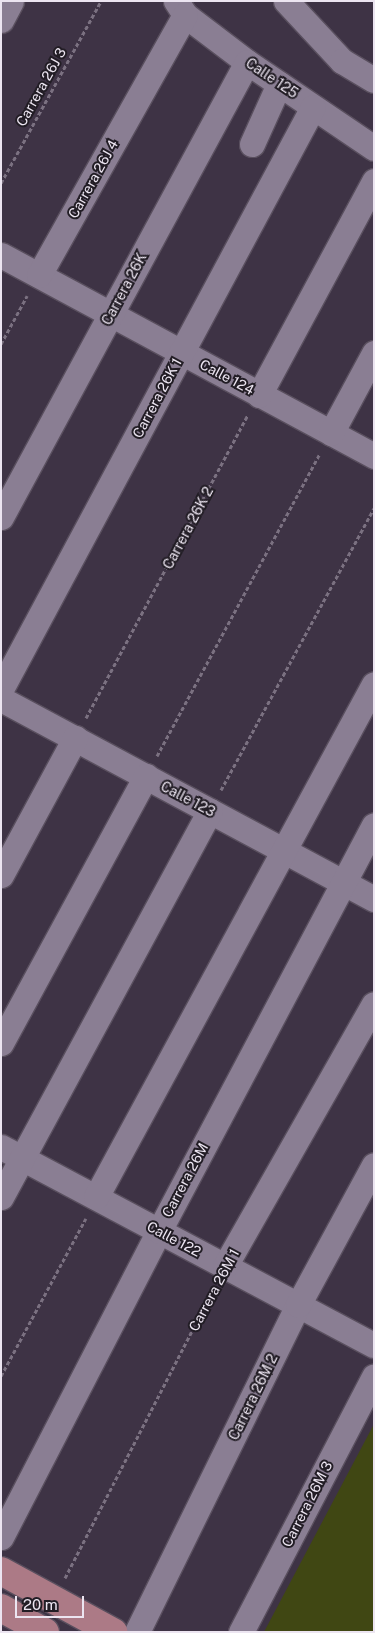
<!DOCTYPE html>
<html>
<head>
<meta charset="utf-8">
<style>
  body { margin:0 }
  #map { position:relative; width:375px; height:1633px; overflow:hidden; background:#3e3345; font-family:"Public Sans",sans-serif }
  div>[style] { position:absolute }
  .green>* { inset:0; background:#404713 }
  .path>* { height:3px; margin-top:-1.5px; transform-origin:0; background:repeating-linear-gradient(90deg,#7b7181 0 4px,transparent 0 6.5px) }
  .roads { filter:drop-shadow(1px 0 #594f5e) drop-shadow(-1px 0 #594f5e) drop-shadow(0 1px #594f5e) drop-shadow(0 -1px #594f5e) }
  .minor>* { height:25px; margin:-12.5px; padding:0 12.5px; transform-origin:12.5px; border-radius:12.5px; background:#8a7e93 }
  .major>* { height:28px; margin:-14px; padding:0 14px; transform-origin:14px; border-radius:14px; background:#ac7a86 }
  span { translate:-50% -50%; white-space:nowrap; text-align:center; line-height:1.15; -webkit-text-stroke:4px #221d25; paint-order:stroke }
  .street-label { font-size:14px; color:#ece5f1 }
  .frame { position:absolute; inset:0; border:2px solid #ece5f1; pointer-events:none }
  .scale { position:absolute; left:15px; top:1596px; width:69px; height:22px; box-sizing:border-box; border:2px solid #ece5f1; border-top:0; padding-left:6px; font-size:15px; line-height:18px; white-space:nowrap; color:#ece5f1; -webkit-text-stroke:4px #221d25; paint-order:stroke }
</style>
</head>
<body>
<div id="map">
  <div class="green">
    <div style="clip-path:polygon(374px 1424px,374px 1632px,264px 1632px)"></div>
  </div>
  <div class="path">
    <div style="left:1px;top:183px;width:208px;rotate:-61.2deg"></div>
    <div style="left:1px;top:344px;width:55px;rotate:-61.6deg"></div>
    <div style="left:86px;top:718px;width:344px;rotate:-61.9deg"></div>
    <div style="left:157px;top:756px;width:344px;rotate:-61.7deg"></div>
    <div style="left:221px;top:790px;width:321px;rotate:-61.5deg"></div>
    <div style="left:1px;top:1376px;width:179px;rotate:-61.7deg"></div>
    <div style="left:65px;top:1578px;width:328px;rotate:-62.8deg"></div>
  </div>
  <div class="roads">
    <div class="minor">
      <div style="left:176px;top:1px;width:17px;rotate:57deg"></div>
      <div style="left:185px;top:15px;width:78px;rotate:37.2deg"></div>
      <div style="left:247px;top:62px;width:153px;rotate:34.1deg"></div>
      <div style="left:286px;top:1px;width:82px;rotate:47deg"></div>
      <div style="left:342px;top:61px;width:37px;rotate:31deg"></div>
      <div style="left:1px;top:20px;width:21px;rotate:-62deg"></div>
      <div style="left:252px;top:144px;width:66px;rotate:-65.8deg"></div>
      <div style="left:1px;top:255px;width:424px;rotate:28.3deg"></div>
      <div style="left:39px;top:275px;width:298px;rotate:-60.7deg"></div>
      <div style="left:259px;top:395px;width:243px;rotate:-61.7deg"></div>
      <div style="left:331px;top:433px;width:91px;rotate:-61.7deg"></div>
      <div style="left:1px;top:517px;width:517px;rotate:-61.6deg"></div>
      <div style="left:1px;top:689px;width:660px;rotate:-61.81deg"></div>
      <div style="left:1px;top:699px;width:423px;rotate:28.2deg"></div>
      <div style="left:1px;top:875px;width:156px;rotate:-61.6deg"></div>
      <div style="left:1px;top:1043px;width:304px;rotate:-61.5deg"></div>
      <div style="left:1px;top:1147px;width:422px;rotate:28deg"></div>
      <div style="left:1px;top:1197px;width:439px;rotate:-61.6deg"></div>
      <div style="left:96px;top:1197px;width:583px;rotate:-61.55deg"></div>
      <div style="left:225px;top:1266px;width:301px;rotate:-60.4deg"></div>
      <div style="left:1px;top:1537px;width:344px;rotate:-62.7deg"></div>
      <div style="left:159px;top:1231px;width:459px;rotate:-62.1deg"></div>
      <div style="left:137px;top:1632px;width:364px;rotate:-63.8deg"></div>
      <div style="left:298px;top:1305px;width:159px;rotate:-61.5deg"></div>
      <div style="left:241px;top:1632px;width:288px;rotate:-62.5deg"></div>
    </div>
    <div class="major">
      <div style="left:1px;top:1571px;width:128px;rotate:28.6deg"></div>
      <div style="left:1px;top:1608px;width:50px;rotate:28.6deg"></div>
    </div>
  </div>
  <div class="street-label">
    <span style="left:272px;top:78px;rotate:34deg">Calle 125</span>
    <span style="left:41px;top:87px;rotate:-61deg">Carrera 26J 3</span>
    <span style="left:93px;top:179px;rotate:-61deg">Carrera 26J 4</span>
    <span style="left:124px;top:289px;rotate:-62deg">Carrera 26K</span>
    <span style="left:227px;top:377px;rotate:28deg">Calle 124</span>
    <span style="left:157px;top:398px;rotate:-62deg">Carrera 26K 1</span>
    <span style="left:188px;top:528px;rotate:-62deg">Carrera 26K 2</span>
    <span style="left:188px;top:799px;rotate:28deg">Calle 123</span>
    <span style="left:185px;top:1180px;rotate:-62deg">Carrera 26M</span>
    <span style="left:174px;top:1239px;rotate:28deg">Calle 122</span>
    <span style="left:214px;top:1290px;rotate:-62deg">Carrera 26M 1</span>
    <span style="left:253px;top:1397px;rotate:-64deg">Carrera 26M 2</span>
    <span style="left:307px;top:1504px;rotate:-63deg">Carrera 26M 3</span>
  </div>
  <div class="frame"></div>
  <div class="scale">20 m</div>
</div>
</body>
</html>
